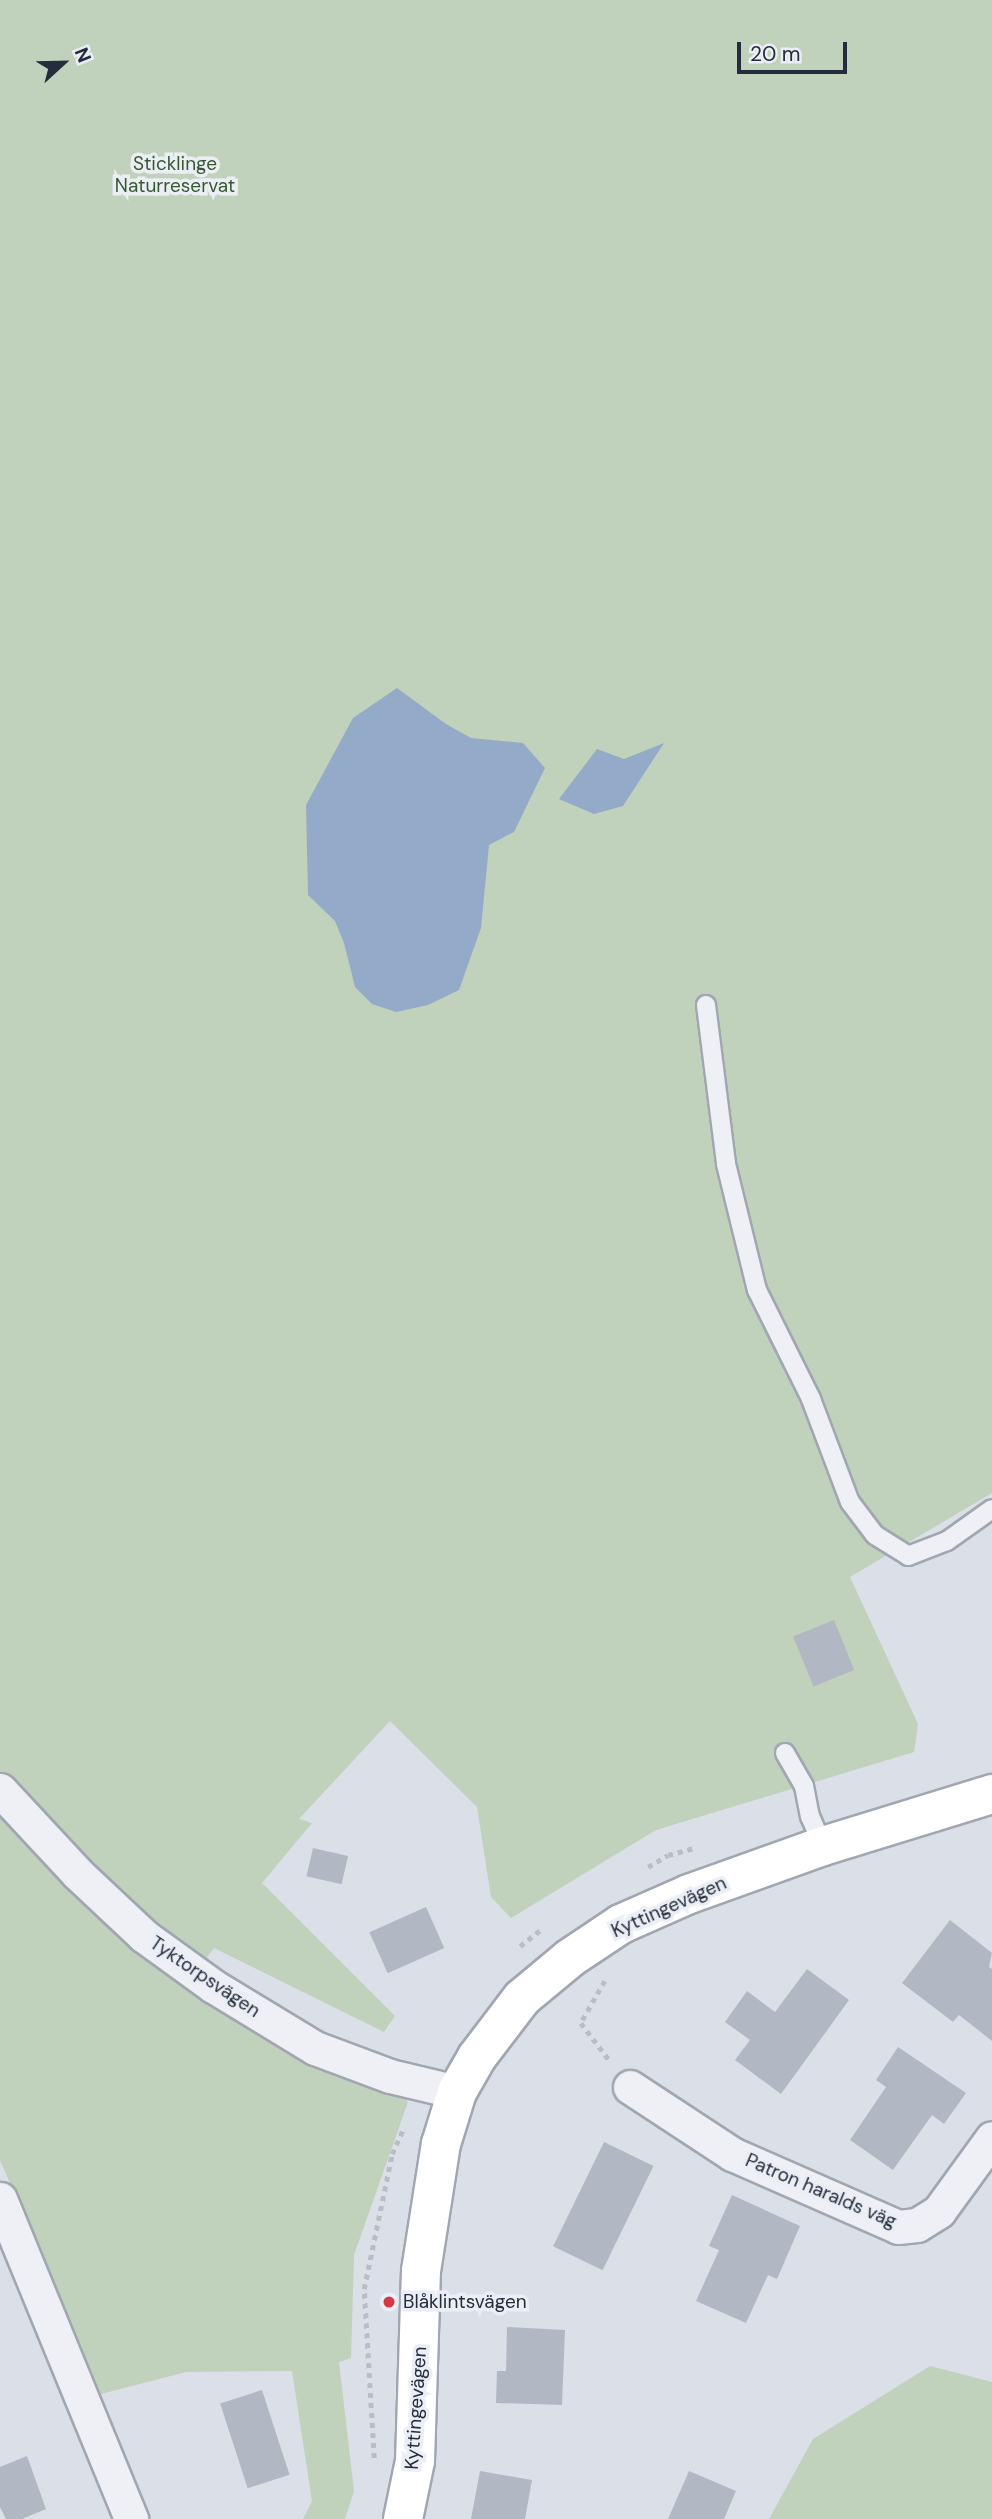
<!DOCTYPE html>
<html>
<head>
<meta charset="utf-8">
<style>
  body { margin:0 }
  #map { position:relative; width:992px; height:2519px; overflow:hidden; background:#dbdfe7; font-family:"DM Sans",sans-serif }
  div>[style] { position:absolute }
  .green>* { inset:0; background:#c0d1bc }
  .water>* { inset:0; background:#94aac9 }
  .building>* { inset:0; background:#b2b8c3; transform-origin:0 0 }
  .path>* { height:4.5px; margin-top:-2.25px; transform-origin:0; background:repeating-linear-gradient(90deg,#babdc5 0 5px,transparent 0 10px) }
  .roads { filter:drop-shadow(2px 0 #a1a6b1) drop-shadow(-2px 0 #a1a6b1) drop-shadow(0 2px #a1a6b1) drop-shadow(0 -2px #a1a6b1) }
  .lane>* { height:18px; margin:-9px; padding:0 9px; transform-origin:9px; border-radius:9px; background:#eef0f5 }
  .street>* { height:33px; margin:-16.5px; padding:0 16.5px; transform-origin:16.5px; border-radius:16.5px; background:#eef0f5 }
  .secondary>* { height:38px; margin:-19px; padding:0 19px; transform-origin:19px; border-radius:19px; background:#fff }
  .dots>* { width:19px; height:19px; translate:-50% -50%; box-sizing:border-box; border:4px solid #ebeef4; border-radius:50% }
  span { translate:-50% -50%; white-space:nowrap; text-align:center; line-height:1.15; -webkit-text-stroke:7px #ebeef4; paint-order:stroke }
  .park-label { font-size:19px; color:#365932 }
  .street-label { font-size:19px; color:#252c3d }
  .poi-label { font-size:19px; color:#252c3d }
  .left { translate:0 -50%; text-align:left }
  .north { position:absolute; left:28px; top:28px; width:70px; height:70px; -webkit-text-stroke:5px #ebeef4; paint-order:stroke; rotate:68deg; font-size:19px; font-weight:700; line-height:28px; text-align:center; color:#252c3d }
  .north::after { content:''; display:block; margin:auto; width:24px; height:32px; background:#252c3d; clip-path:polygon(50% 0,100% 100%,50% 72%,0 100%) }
  .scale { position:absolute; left:737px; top:42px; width:110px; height:32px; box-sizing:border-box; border:4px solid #252c3d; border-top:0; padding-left:9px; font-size:21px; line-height:24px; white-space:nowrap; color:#252c3d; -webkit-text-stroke:5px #ebeef4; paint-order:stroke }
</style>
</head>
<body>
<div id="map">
  <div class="green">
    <div style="clip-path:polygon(0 0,992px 0,992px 1493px,850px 1577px,918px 1724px,914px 1752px,656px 1830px,511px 1918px,491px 1897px,477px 1807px,390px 1721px,299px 1819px,312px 1823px,262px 1883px,395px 2016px,384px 2032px,214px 1948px,205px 1960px,195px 1979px,397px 2090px,408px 2102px,354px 2255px,351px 2358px,339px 2362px,354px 2491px,345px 2519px,303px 2519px,312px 2501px,292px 2371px,186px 2372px,101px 2394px,0 2160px)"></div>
    <div style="clip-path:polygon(930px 2366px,992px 2382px,992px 2519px,769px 2519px,813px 2439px)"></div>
  </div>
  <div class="water">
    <div style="clip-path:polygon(397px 688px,446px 724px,471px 738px,523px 743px,545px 768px,514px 832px,489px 845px,481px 928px,459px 990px,428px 1005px,396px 1012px,372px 1004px,355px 987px,344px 943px,335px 921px,308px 895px,306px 805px,353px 718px)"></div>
    <div style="clip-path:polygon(664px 743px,623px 806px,594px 814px,559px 799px,597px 749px,624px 759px)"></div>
  </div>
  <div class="building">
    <div style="left:834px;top:1620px;width:54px;height:44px;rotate:68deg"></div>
    <div style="left:313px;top:1848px;width:36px;height:29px;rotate:13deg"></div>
    <div style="left:426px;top:1907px;width:45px;height:62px;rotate:66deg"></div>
    <div style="clip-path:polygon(950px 1920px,992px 1953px,989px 1967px,992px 1969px,992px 2041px,959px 2015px,953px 2022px,902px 1983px)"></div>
    <div style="clip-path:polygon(807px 1969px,849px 2000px,781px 2094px,735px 2060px,750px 2040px,725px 2022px,747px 1991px,775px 2012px)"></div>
    <div style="clip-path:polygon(898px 2047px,966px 2093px,944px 2124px,932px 2115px,893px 2170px,850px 2140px,886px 2087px,876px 2080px)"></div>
    <div style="left:604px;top:2142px;width:55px;height:116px;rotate:26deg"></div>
    <div style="clip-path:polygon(732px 2195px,800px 2226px,777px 2279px,768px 2275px,746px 2323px,696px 2301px,719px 2250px,709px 2246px)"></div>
    <div style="clip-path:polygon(507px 2327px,565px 2330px,562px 2405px,496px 2403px,497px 2371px,506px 2371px)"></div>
    <div style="left:262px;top:2390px;width:89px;height:44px;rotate:72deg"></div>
    <div style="clip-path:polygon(27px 2456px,46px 2509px,22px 2519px,6px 2519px,0 2507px,0 2467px)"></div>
    <div style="clip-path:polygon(480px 2471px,532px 2480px,525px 2519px,471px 2519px)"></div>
    <div style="clip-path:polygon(689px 2471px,736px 2491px,724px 2519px,668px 2519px)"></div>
  </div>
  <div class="path">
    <div style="left:648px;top:1867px;width:23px;rotate:-31deg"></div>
    <div style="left:668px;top:1855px;width:30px;rotate:-15deg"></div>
    <div style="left:520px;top:1946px;width:29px;rotate:-38deg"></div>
    <div style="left:605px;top:1981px;width:48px;rotate:119.7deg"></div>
    <div style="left:581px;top:2023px;width:48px;rotate:52.7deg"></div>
    <div style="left:374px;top:2458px;width:169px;rotate:-93.4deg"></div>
    <div style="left:364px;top:2289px;width:138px;rotate:-78.3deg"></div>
    <div style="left:392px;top:2154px;width:27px;rotate:-66deg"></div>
  </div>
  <div class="roads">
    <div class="lane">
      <div style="left:706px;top:1005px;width:160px;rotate:82.8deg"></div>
      <div style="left:726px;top:1164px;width:130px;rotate:76.2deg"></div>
      <div style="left:757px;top:1290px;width:122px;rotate:63.6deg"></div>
      <div style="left:811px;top:1399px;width:110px;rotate:69.3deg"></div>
      <div style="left:850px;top:1502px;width:41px;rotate:52.9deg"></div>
      <div style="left:875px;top:1535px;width:39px;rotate:32deg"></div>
      <div style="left:908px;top:1556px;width:42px;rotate:-21deg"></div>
      <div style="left:947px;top:1541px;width:55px;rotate:-35.4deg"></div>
      <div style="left:785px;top:1753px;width:38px;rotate:60deg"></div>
      <div style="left:804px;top:1786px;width:31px;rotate:79deg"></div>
      <div style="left:810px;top:1816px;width:33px;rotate:67deg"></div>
    </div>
    <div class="street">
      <div style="left:0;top:1790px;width:113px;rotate:47.1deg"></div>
      <div style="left:77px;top:1873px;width:92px;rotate:43.2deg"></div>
      <div style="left:144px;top:1936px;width:85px;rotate:35.9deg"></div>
      <div style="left:213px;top:1986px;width:119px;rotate:31.3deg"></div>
      <div style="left:315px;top:2048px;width:80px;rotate:20.5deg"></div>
      <div style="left:390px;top:2076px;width:69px;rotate:13.4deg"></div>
      <div style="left:630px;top:2087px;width:122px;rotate:33.3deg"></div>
      <div style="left:732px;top:2154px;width:181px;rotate:23.7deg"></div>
      <div style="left:898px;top:2227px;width:19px;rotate:-6deg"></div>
      <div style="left:917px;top:2225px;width:26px;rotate:-32deg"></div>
      <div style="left:939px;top:2211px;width:90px;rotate:-54deg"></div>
      <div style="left:0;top:2199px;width:346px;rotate:67.7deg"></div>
    </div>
    <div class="secondary">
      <div style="left:403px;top:2519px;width:59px;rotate:-78.3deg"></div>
      <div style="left:415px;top:2461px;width:190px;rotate:-88.2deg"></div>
      <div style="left:421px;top:2271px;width:129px;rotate:-81.1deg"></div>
      <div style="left:441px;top:2144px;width:54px;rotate:-72.9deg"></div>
      <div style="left:457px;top:2092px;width:40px;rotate:-60.3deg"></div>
      <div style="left:477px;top:2057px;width:74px;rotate:-52.7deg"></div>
      <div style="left:522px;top:1998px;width:62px;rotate:-39.8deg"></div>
      <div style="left:570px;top:1958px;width:61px;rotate:-33.7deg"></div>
      <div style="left:621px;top:1924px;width:74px;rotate:-23.8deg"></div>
      <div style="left:689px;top:1894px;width:142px;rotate:-19.7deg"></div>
      <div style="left:823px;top:1846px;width:177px;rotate:-17.1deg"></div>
    </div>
  </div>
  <div class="dots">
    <div style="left:389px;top:2302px;background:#d33946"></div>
  </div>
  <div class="park-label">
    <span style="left:175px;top:175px">Sticklinge<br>Naturreservat</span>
  </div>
  <div class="street-label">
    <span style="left:669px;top:1907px;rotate:-24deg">Kyttingevägen</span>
    <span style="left:205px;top:1977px;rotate:34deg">Tyktorpsvägen</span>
    <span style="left:821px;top:2191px;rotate:23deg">Patron haralds väg</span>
    <span style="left:416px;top:2408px;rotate:-86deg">Kyttingevägen</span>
  </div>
  <div class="poi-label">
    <span class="left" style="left:403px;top:2302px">Blåklintsvägen</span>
  </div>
  <div class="north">N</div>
  <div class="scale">20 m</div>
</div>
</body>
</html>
